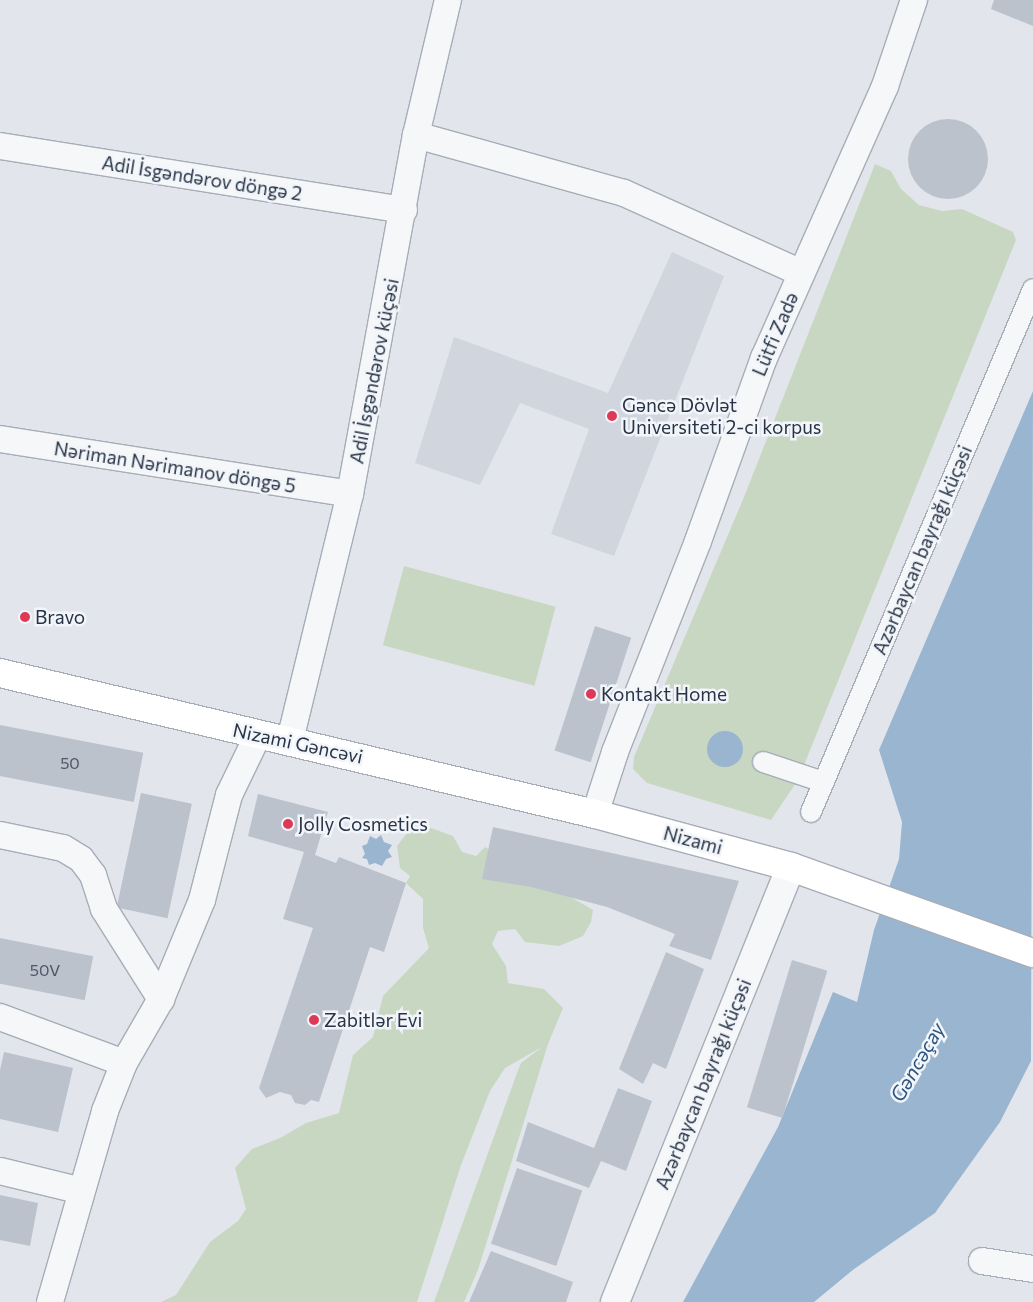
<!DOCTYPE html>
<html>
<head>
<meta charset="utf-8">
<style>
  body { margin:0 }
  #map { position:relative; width:1033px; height:1302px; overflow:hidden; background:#e2e6ec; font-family:Commissioner,sans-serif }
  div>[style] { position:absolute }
  .built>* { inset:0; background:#d0d5de }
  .green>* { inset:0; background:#c8d7c2; transform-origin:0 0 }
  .water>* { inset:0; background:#99b5d0 }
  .round { border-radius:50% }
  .building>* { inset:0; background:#bbc2cc; transform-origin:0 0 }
  .roads { filter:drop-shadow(1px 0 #a6adb7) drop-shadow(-1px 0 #a6adb7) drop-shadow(0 1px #a6adb7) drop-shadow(0 -1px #a6adb7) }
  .pedestrian>* { height:20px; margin:-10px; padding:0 10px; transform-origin:10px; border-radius:10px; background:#f5f7f9 }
  .minor>* { height:26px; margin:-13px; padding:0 13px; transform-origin:13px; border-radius:13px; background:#f5f7f9 }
  .tertiary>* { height:28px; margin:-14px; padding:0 14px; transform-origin:14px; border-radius:14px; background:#f5f7f9 }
  .primary>* { height:28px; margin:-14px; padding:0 14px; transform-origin:14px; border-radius:14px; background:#fff }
  .dots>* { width:14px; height:14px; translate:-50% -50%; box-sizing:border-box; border:2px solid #f2f5f9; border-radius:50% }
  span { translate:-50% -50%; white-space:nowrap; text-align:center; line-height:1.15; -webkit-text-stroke:5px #f2f5f9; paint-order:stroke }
  .number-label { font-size:16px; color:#4d5868 }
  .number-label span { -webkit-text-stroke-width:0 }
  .street-label { font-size:19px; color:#283446 }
  .poi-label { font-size:19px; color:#283446 }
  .left { translate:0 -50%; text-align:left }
  .water-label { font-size:20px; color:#2d547f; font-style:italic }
</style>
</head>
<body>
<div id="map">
  <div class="built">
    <div style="clip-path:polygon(672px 252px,724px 276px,614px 556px,551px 534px,589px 429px,520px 403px,480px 485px,415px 463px,454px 337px,608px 393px)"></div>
  </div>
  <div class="green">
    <div style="clip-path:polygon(875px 164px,891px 171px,901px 189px,919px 205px,942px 211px,962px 209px,1013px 232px,1016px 240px,798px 780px,771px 820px,647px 783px,633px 769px,634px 757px,744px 497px)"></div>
    <div style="left:404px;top:566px;width:157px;height:82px;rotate:15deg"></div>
    <div style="clip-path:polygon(411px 828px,431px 828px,453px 836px,462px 852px,476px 856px,485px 847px,593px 910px,591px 922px,583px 936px,559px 946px,525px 942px,515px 929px,498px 931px,492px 944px,506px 966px,508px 983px,544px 989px,563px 1008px,548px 1044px,478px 1270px,464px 1302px,434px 1302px,517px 1073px,521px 1063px,542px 1047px,505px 1068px,490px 1091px,461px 1165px,417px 1302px,161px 1302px,176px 1295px,210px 1242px,238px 1221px,246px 1209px,235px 1168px,252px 1149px,280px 1138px,306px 1123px,339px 1113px,353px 1055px,373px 1037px,383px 996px,429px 948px,423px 928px,423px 899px,406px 883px,410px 876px,400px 868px,397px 846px)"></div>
  </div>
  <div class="water">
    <div style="clip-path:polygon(1033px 391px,1031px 1061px,1000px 1122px,935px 1213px,854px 1269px,814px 1302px,683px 1302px,778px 1127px,833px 992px,857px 1002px,874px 930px,899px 859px,902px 822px,879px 750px)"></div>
    <div class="round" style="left:707px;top:731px;width:36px;height:36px"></div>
    <div style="clip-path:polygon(381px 835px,384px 842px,392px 845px,388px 851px,392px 857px,386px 859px,382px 866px,375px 863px,369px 865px,367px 859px,362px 858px,365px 854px,362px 846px,367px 844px,370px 836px,376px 839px)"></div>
  </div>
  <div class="building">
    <div style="clip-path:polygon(994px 0,1033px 0,1033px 26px,991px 9px)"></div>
    <div class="round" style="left:908px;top:119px;width:80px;height:80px"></div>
    <div style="left:595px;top:626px;width:38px;height:131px;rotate:18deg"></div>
    <div style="left:0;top:725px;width:146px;height:50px;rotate:11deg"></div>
    <div style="left:141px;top:793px;width:52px;height:117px;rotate:12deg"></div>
    <div style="clip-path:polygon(258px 794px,328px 812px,315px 855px,336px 863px,339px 857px,406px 883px,384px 952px,370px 947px,319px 1102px,311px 1100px,305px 1105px,295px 1103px,291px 1095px,280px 1092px,266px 1098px,259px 1088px,313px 928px,283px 919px,304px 852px,248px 836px)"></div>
    <div style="clip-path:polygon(493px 827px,739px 881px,711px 960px,669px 946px,675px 934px,607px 907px,531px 887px,482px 879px)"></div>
    <div style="left:0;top:938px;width:95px;height:45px;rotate:11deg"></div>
    <div style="clip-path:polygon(666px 952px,704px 969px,666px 1069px,653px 1063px,643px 1084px,619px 1069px)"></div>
    <div style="left:792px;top:960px;width:37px;height:154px;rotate:17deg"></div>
    <div style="clip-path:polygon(4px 1052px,73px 1068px,58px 1132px,0 1119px,0 1070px)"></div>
    <div style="clip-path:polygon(618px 1088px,652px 1101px,626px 1171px,601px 1161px,589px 1188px,516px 1161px,528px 1122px,594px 1148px)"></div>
    <div style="left:517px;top:1168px;width:69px;height:80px;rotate:19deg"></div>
    <div style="clip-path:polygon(0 1195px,38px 1203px,30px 1246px,0 1240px)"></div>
    <div style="clip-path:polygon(491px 1251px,573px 1282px,566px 1302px,469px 1302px)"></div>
  </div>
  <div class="roads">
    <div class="pedestrian">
      <div style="left:763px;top:762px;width:63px;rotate:18.4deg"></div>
      <div style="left:811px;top:812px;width:568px;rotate:-67deg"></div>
    </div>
    <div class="minor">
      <div style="left:416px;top:135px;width:216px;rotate:15.6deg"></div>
      <div style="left:624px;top:193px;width:194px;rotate:24.3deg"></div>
      <div style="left:0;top:146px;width:409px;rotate:9deg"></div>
      <div style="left:0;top:439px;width:354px;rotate:8.9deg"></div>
      <div style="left:290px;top:740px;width:253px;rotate:-76.3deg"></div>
      <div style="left:350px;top:494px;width:365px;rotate:-79.6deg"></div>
      <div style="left:416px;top:135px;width:139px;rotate:-76.7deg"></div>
      <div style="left:595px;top:814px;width:65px;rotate:-72.1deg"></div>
      <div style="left:615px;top:752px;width:227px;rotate:-68.5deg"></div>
      <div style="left:698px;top:541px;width:195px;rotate:-70.2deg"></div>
      <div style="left:764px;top:358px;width:298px;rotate:-66deg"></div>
      <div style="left:885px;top:86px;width:91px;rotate:-71.4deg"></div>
      <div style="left:0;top:835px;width:64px;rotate:11.7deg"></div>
      <div style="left:63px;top:848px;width:21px;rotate:31deg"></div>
      <div style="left:81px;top:859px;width:20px;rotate:53deg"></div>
      <div style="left:93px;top:875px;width:36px;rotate:72deg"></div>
      <div style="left:104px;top:909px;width:107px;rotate:57.7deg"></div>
      <div style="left:0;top:1017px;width:132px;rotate:20.4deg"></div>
      <div style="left:0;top:1171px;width:84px;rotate:13.7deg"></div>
      <div style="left:982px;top:1261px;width:52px;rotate:8.9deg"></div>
      <div style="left:50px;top:1302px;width:199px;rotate:-73.9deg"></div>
      <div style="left:105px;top:1111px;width:52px;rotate:-68.4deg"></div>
      <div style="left:124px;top:1063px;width:74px;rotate:-60deg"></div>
      <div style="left:161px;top:999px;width:107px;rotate:-67.5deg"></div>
      <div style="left:202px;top:900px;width:108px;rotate:-75.6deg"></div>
      <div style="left:229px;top:795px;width:67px;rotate:-64.2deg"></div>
    </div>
    <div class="tertiary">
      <div style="left:615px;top:1302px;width:469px;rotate:-68deg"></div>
    </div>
    <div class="primary">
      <div style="left:0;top:673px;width:611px;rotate:13.33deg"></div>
      <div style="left:595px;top:814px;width:203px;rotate:15.1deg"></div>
      <div style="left:791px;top:867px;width:257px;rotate:19.6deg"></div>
    </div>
  </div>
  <div class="dots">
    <div style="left:612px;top:416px;background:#de3a58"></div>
    <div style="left:25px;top:617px;background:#de3a58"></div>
    <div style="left:591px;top:694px;background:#de3a58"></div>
    <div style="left:288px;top:824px;background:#de3a58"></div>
    <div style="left:314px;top:1020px;background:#de3a58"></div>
  </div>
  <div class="number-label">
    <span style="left:70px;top:763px">50</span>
    <span style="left:45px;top:970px">50V</span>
  </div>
  <div class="street-label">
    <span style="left:202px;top:178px;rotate:9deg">Adil İsgəndərov döngə 2</span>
    <span style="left:775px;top:334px;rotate:-67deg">Lütfi Zadə</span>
    <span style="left:374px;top:371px;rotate:-79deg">Adil İsgəndərov küçəsi</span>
    <span style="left:175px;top:467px;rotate:9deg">Nəriman Nərimanov döngə 5</span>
    <span style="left:922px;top:550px;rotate:-67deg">Azərbaycan bayrağı küçəsi</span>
    <span style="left:298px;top:743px;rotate:12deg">Nizami Gəncəvi</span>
    <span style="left:693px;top:840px;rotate:15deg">Nizami</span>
    <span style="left:703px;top:1084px;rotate:-68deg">Azərbaycan bayrağı küçəsi</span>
  </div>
  <div class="poi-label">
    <span class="left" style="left:622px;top:416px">Gəncə Dövlət<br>Universiteti 2-ci korpus</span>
    <span class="left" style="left:35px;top:617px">Bravo</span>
    <span class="left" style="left:601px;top:694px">Kontakt Home</span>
    <span class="left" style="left:298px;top:824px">Jolly Cosmetics</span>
    <span class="left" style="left:324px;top:1020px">Zabitlər Evi</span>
  </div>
  <div class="water-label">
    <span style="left:917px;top:1062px;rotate:-60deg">Gəncəçay</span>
  </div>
</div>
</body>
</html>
